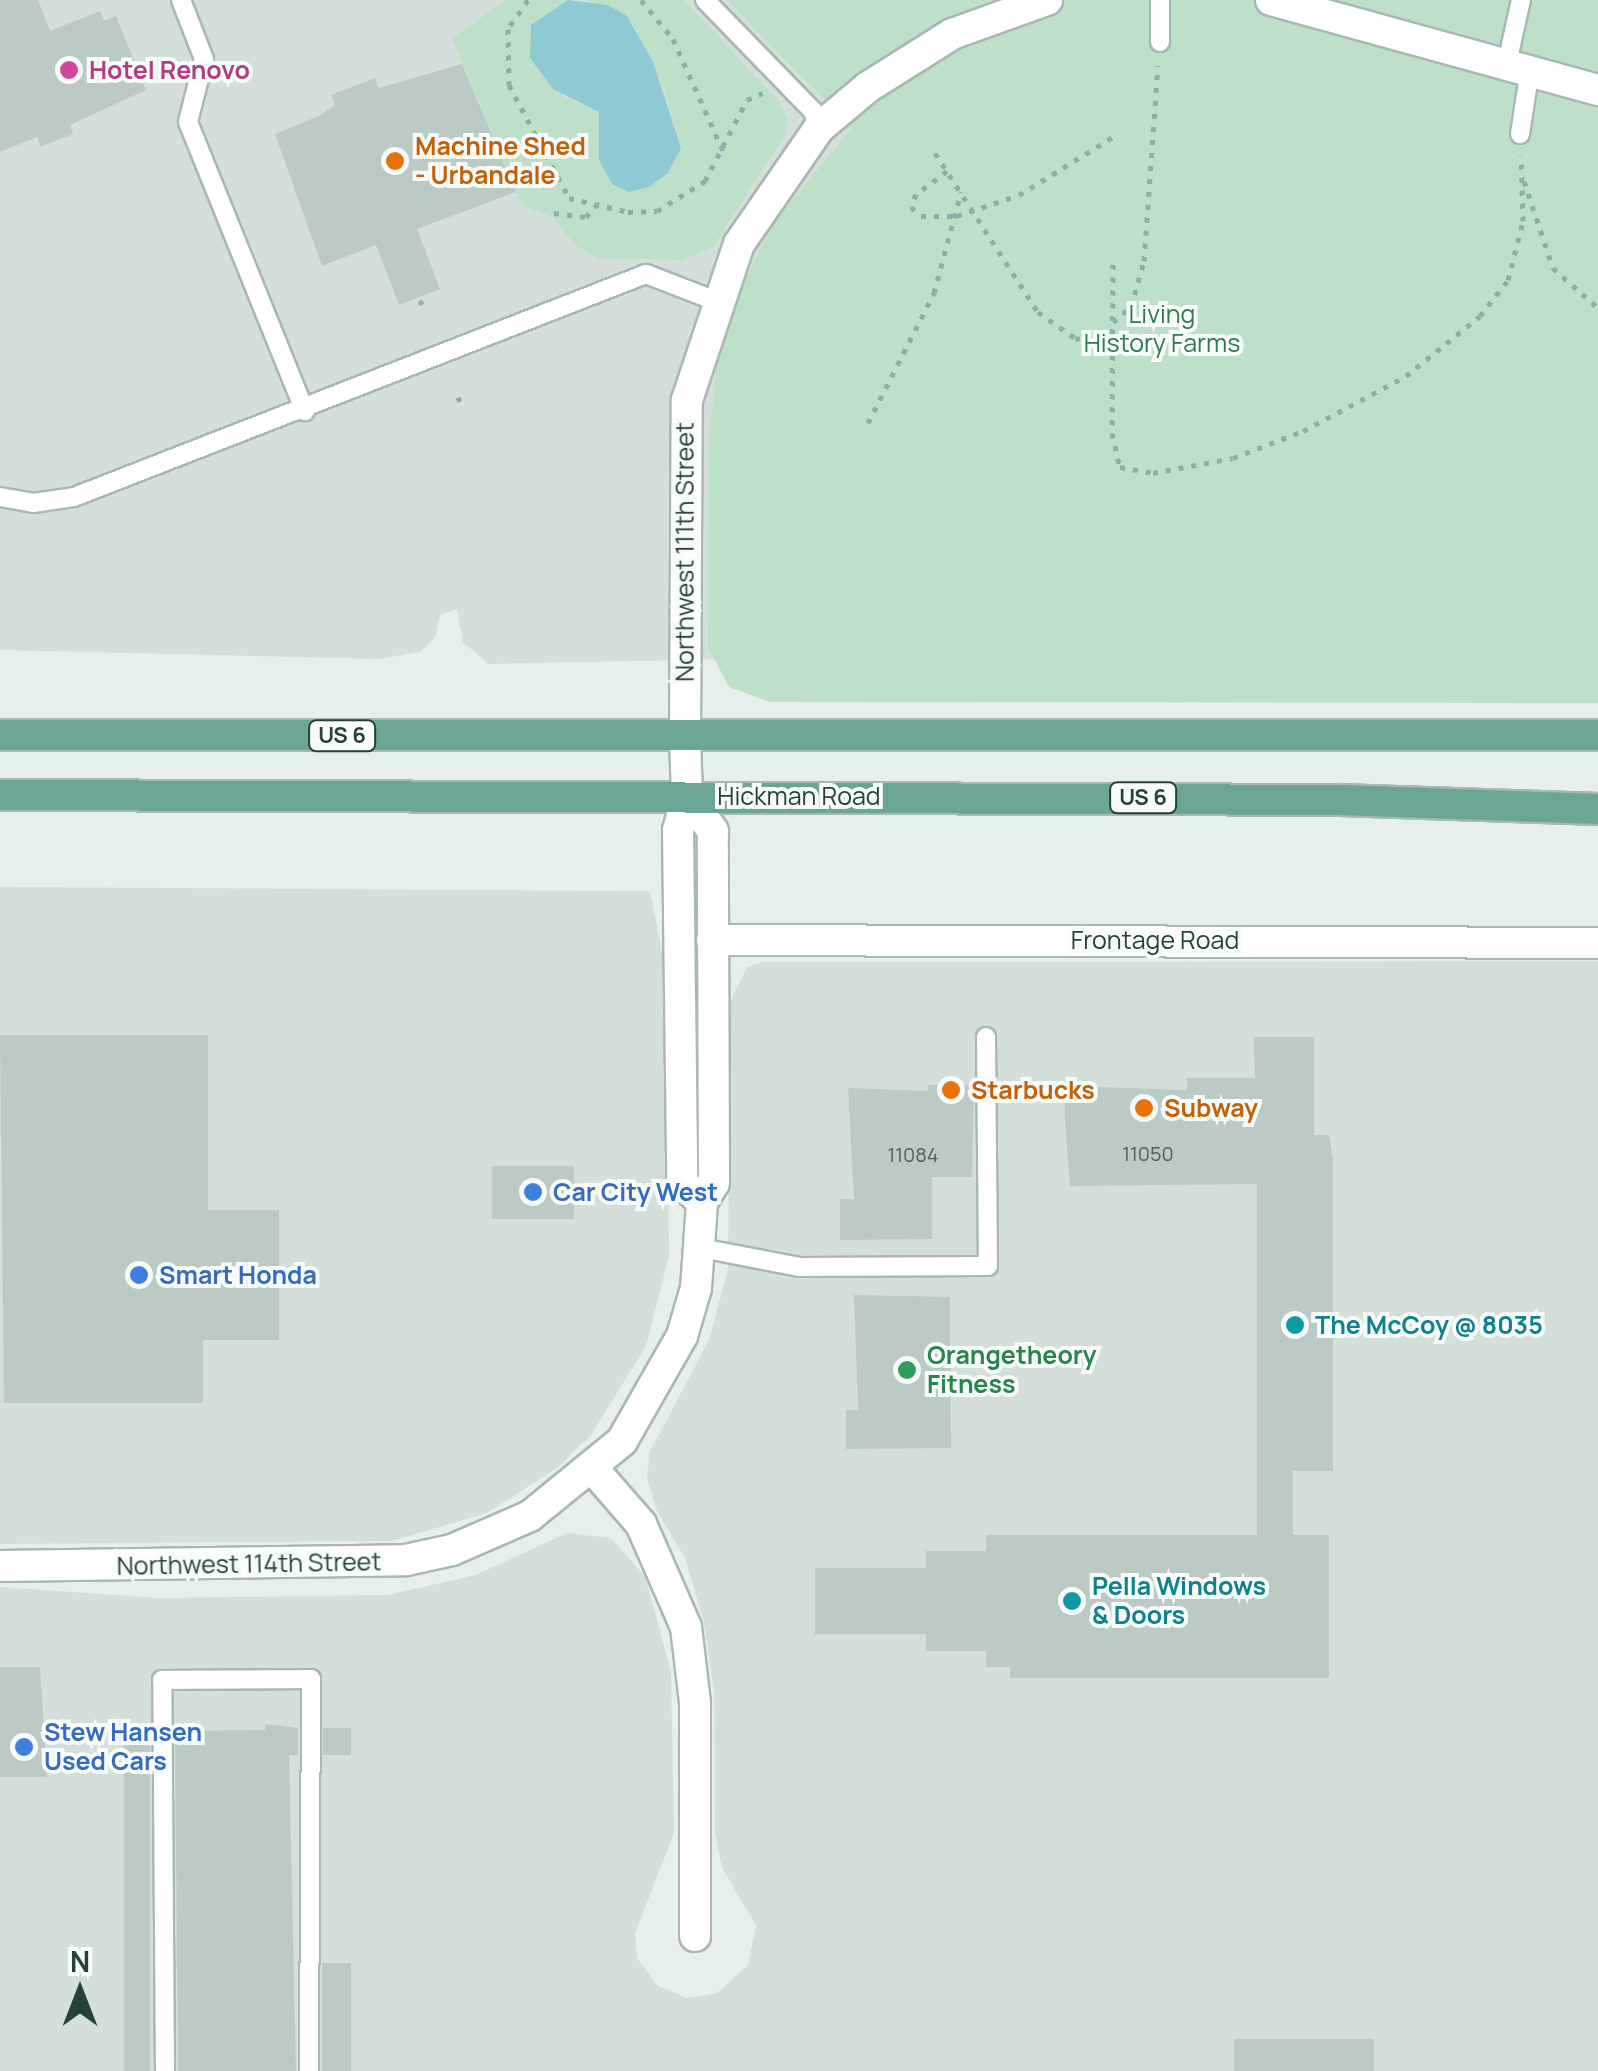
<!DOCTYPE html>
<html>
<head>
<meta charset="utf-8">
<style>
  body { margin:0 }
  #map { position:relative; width:1598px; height:2071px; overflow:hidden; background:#e6efeb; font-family:Manrope,sans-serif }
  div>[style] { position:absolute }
  .built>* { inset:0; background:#d4dfda }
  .green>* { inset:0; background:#bfe0c8 }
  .water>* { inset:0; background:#8ec9d4 }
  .building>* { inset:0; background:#bbcac4; transform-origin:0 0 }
  .path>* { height:5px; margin-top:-2.5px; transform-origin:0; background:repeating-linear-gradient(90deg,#86b3a5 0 5px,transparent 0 13px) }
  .roads { filter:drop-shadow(2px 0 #a8b8b2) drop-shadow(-2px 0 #a8b8b2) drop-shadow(0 2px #a8b8b2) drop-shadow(0 -2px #a8b8b2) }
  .service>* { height:18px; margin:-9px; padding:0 9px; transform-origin:9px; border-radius:9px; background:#fff }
  .minor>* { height:30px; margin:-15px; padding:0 15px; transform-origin:15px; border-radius:15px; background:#fff }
  .tertiary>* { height:30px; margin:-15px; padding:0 15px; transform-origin:15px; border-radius:15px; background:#fff }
  .primary>* { height:30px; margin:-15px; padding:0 15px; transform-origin:15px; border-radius:15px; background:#6aa596 }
  .dots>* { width:28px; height:28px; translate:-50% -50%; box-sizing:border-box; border:5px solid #f7fbf9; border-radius:50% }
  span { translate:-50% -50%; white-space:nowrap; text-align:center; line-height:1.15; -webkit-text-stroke:8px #f7fbf9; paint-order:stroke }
  .number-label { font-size:20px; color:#4a645c }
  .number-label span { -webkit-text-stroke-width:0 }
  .shield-label span { padding:2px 8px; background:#f7fbf9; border:2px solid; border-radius:8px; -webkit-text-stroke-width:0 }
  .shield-label { font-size:22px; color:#24423a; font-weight:700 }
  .hotel-label { font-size:25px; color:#b23c85; font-weight:700 }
  .left { translate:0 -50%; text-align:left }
  .food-label { font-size:25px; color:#c56008; font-weight:700 }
  .park-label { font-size:25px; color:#2d7a4b }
  .street-label { font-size:25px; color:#24423a }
  .shop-label { font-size:25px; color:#366cbe; font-weight:700 }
  .culture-label { font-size:25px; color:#0d838f; font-weight:700 }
  .leisure-label { font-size:25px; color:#27864d; font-weight:700 }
  .north { position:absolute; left:30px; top:1941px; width:100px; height:100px; -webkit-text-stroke:8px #f7fbf9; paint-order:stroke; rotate:0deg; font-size:28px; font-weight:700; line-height:40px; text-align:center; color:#24423a }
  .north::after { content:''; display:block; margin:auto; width:35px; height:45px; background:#24423a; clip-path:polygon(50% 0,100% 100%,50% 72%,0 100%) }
</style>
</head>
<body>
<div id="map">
  <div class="built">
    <div style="clip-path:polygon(0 0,727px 0,867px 143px,738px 659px,488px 664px,463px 642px,457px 609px,440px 615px,435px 638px,420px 652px,379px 659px,0 650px)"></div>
    <div style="clip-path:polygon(0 887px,650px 891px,667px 977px,669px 1256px,646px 1346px,591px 1435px,557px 1468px,487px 1513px,392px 1541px,0 1544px)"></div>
    <div style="clip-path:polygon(1598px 961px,1598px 2071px,0 2071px,0 1587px,160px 1598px,388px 1595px,476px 1575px,567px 1533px,611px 1538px,645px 1576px,671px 1672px,674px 1833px,635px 1933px,637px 1958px,658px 1986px,687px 1998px,717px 1993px,748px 1965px,756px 1925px,722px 1868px,715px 1834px,714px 1691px,704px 1623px,685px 1558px,656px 1509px,647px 1477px,650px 1451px,709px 1340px,728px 1269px,730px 1002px,747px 968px,761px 962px)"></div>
  </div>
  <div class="green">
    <div style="clip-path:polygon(507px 0,568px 0,531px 25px,530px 58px,564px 97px,599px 112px,599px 160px,629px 192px,668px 173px,681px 148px,664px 89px,632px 23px,588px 0,683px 0,779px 101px,787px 118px,784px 137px,713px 247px,682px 260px,597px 258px,575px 245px,552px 217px,522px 205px,452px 38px)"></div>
    <div style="clip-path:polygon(727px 0,1598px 0,1598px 703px,770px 702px,729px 687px,708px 647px,709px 436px,717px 366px,744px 281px,776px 220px,852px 128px)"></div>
  </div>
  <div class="water">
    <div style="clip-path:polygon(568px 0,608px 5px,627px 16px,653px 62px,681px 148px,668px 173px,649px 187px,629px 192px,612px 184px,599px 160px,599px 112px,553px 89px,530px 58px,531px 25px)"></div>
  </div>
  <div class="building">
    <div style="clip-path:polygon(0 0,38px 0,50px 31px,100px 11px,104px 21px,116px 16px,146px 90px,70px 125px,73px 134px,40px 147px,37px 137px,0 152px)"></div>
    <div style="clip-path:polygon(462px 64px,516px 192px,417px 229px,440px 289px,399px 305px,376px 245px,322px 266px,275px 134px,321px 115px,335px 105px,331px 95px,375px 78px,379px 88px)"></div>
    <div style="clip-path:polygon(0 1035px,208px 1035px,208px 1210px,279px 1210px,279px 1340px,203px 1340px,203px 1403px,4px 1403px)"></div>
    <div style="clip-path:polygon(1254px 1037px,1314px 1037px,1314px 1135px,1329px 1135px,1333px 1159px,1333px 1471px,1293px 1471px,1293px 1535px,1329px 1535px,1329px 1678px,1010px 1678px,1010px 1667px,986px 1667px,986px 1651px,926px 1651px,926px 1634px,815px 1634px,815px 1568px,926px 1568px,926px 1551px,986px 1551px,986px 1535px,1257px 1535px,1257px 1184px,1070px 1186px,1065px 1123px,1065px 1086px,1187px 1090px,1187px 1078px,1255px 1078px)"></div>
    <div style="clip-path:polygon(928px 1085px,974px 1085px,972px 1177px,932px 1177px,932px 1239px,840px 1240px,840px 1199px,854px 1199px,848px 1088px,928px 1091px)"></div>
    <div style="left:492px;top:1166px;width:82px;height:53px"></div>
    <div style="clip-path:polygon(854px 1295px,950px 1297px,951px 1448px,846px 1449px,846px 1410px,858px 1410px)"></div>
    <div style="clip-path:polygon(0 1667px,40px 1667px,47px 1777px,0 1777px)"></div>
    <div style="clip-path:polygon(265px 1724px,298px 1728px,298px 1755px,289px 1755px,296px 2071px,178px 2071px,175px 1731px,265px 1730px)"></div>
    <div style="left:323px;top:1728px;width:28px;height:27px"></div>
    <div style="left:124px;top:1731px;width:26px;height:340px"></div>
    <div style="left:322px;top:1963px;width:29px;height:108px"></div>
    <div style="left:1234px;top:2039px;width:140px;height:32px"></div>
  </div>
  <div class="path">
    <div style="left:528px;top:0;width:35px;rotate:125deg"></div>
    <div style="left:508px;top:29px;width:56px;rotate:89deg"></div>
    <div style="left:509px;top:85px;width:128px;rotate:62deg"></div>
    <div style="left:569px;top:198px;width:61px;rotate:13.3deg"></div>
    <div style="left:628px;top:212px;width:29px;rotate:-2deg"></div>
    <div style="left:657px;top:211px;width:57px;rotate:-32deg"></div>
    <div style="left:705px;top:181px;width:91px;rotate:-62.6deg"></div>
    <div style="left:747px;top:100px;width:17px;rotate:-24deg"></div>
    <div style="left:641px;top:0;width:50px;rotate:50.6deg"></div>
    <div style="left:673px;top:39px;width:123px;rotate:65.9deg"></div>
    <div style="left:935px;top:153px;width:189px;rotate:57.1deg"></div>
    <div style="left:1038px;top:312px;width:45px;rotate:35.1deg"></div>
    <div style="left:1075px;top:338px;width:39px;rotate:12deg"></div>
    <div style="left:947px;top:171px;width:39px;rotate:143deg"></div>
    <div style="left:916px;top:194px;width:14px;rotate:111deg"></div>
    <div style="left:911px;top:207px;width:13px;rotate:42deg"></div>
    <div style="left:921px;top:216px;width:36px"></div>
    <div style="left:957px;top:216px;width:65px;rotate:-18.7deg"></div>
    <div style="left:1019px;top:195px;width:110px;rotate:-31.7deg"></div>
    <div style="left:1524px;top:181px;width:92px;rotate:71.6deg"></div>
    <div style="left:1553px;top:268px;width:60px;rotate:41.6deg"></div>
    <div style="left:554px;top:213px;width:32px;rotate:7deg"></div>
    <div style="left:586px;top:217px;width:15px;rotate:-48deg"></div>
    <div style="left:1113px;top:264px;width:169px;rotate:90.3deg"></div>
    <div style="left:1112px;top:433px;width:35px;rotate:77deg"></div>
    <div style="left:1120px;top:467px;width:34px;rotate:10deg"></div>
    <div style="left:1153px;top:473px;width:81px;rotate:-10.6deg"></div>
    <div style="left:1233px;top:458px;width:75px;rotate:-21.1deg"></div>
    <div style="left:1303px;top:431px;width:117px;rotate:-28.1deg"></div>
    <div style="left:1406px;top:376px;width:95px;rotate:-39deg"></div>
    <div style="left:1480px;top:316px;width:46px;rotate:-52.1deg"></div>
    <div style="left:1508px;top:280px;width:61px;rotate:-75.7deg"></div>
    <div style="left:1523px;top:221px;width:65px;rotate:-91.8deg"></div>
    <div style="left:420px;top:300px;width:5px;rotate:68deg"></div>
    <div style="left:1113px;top:322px;width:23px;rotate:-40deg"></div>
    <div style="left:1131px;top:307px;width:48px;rotate:-74.2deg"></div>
    <div style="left:1144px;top:261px;width:196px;rotate:-85.9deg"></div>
    <div style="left:458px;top:397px;width:5px;rotate:68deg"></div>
    <div style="left:868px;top:423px;width:146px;rotate:-63.1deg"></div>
    <div style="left:934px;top:293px;width:105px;rotate:-75deg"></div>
  </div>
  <div class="roads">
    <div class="service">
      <div style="left:181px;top:0;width:63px;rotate:68.7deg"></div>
      <div style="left:204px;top:59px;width:65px;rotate:104.3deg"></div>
      <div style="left:188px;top:122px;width:312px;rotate:68deg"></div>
      <div style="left:705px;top:0;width:155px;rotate:45.8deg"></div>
      <div style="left:813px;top:111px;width:18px;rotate:71deg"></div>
      <div style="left:1160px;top:0;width:42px;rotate:90deg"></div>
      <div style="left:1507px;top:63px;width:65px;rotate:-77.5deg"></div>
      <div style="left:1520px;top:134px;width:66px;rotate:-81.3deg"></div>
      <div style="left:0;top:497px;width:34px;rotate:10deg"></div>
      <div style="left:33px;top:503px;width:41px;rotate:-8.3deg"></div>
      <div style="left:74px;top:497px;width:614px;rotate:-21.3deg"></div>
      <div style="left:646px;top:274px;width:75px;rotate:21.1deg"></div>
      <div style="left:701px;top:1248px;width:101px;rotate:10.9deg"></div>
      <div style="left:800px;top:1267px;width:188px;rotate:-0.3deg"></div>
      <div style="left:988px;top:1266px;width:229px;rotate:-90.5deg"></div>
      <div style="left:165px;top:2071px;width:391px;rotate:-90.4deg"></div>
      <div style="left:162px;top:1680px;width:149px;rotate:-0.4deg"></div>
      <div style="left:311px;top:1679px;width:392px;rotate:90.3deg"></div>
    </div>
    <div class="minor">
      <div style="left:1271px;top:0;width:339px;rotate:15.4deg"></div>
      <div style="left:685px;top:738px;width:338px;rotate:-89.7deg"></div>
      <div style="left:687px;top:400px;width:164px;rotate:-71.6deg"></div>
      <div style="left:739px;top:244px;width:141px;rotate:-55.4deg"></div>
      <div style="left:819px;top:128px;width:64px;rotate:-39.9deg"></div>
      <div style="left:868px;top:87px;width:99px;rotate:-32.2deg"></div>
      <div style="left:952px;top:34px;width:101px;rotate:-19.7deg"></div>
      <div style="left:712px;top:940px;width:886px;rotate:0.19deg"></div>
      <div style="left:594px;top:1470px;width:72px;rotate:49deg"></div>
      <div style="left:641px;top:1524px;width:112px;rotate:66.4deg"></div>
      <div style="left:686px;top:1627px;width:77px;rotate:83.2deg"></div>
      <div style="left:695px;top:1703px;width:233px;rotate:90deg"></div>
    </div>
    <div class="tertiary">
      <div style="left:685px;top:738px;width:57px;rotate:88deg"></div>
      <div style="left:687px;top:795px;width:36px;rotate:104deg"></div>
      <div style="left:678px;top:830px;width:352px;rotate:89.3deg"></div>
      <div style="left:682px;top:1182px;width:28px;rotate:45deg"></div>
      <div style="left:0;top:1566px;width:406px;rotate:-0.8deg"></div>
      <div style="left:406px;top:1560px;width:47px;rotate:-12.3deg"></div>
      <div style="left:452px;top:1550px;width:85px;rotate:-23.6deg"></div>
      <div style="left:530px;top:1516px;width:119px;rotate:-39.2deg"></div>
      <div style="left:622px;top:1441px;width:121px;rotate:-60.3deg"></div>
      <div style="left:682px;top:1336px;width:50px;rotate:-73.7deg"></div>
      <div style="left:696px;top:1288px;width:86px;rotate:-86deg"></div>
      <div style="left:702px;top:1202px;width:22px;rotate:-58deg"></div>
      <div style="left:714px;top:1183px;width:352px;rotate:-90.2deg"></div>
      <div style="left:713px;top:831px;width:44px;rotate:-125.8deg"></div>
    </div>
    <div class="primary">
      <div style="left:0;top:735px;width:1598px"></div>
      <div style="left:0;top:795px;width:1341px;rotate:0.21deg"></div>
      <div style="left:1341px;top:800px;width:257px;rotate:2deg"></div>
    </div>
  </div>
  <div class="dots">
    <div style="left:69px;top:70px;background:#d1479c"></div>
    <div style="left:395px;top:161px;background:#e8710a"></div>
    <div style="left:951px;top:1090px;background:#e8710a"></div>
    <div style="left:1144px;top:1108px;background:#e8710a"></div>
    <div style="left:533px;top:1192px;background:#3f7fe0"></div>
    <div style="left:139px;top:1275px;background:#3f7fe0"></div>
    <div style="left:1295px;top:1325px;background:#0f9aa8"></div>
    <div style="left:907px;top:1370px;background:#2e9e5b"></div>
    <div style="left:1072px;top:1601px;background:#0f9aa8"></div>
    <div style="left:24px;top:1747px;background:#3f7fe0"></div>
  </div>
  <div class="number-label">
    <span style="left:1148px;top:1153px">11050</span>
    <span style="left:913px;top:1154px">11084</span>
  </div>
  <div class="shield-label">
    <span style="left:342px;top:736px">US 6</span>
    <span style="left:1143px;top:798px">US 6</span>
  </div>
  <div class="hotel-label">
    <span class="left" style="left:89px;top:70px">Hotel Renovo</span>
  </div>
  <div class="food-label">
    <span class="left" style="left:415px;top:161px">Machine Shed<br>- Urbandale</span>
    <span class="left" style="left:971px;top:1090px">Starbucks</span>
    <span class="left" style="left:1164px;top:1108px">Subway</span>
  </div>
  <div class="park-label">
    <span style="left:1162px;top:329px">Living<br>History Farms</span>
  </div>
  <div class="street-label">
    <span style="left:685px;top:552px;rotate:-90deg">Northwest 111th Street</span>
    <span style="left:799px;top:796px">Hickman Road</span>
    <span style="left:1155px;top:940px">Frontage Road</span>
    <span style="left:249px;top:1564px;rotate:-1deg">Northwest 114th Street</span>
  </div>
  <div class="shop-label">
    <span class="left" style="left:553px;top:1192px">Car City West</span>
    <span class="left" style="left:159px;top:1275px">Smart Honda</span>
    <span class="left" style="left:44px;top:1747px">Stew Hansen<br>Used Cars</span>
  </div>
  <div class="culture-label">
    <span class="left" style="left:1315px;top:1325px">The McCoy @ 8035</span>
    <span class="left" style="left:1092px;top:1601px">Pella Windows<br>&amp; Doors</span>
  </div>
  <div class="leisure-label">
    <span class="left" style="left:927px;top:1370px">Orangetheory<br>Fitness</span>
  </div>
  <div class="north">N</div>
</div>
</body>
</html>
